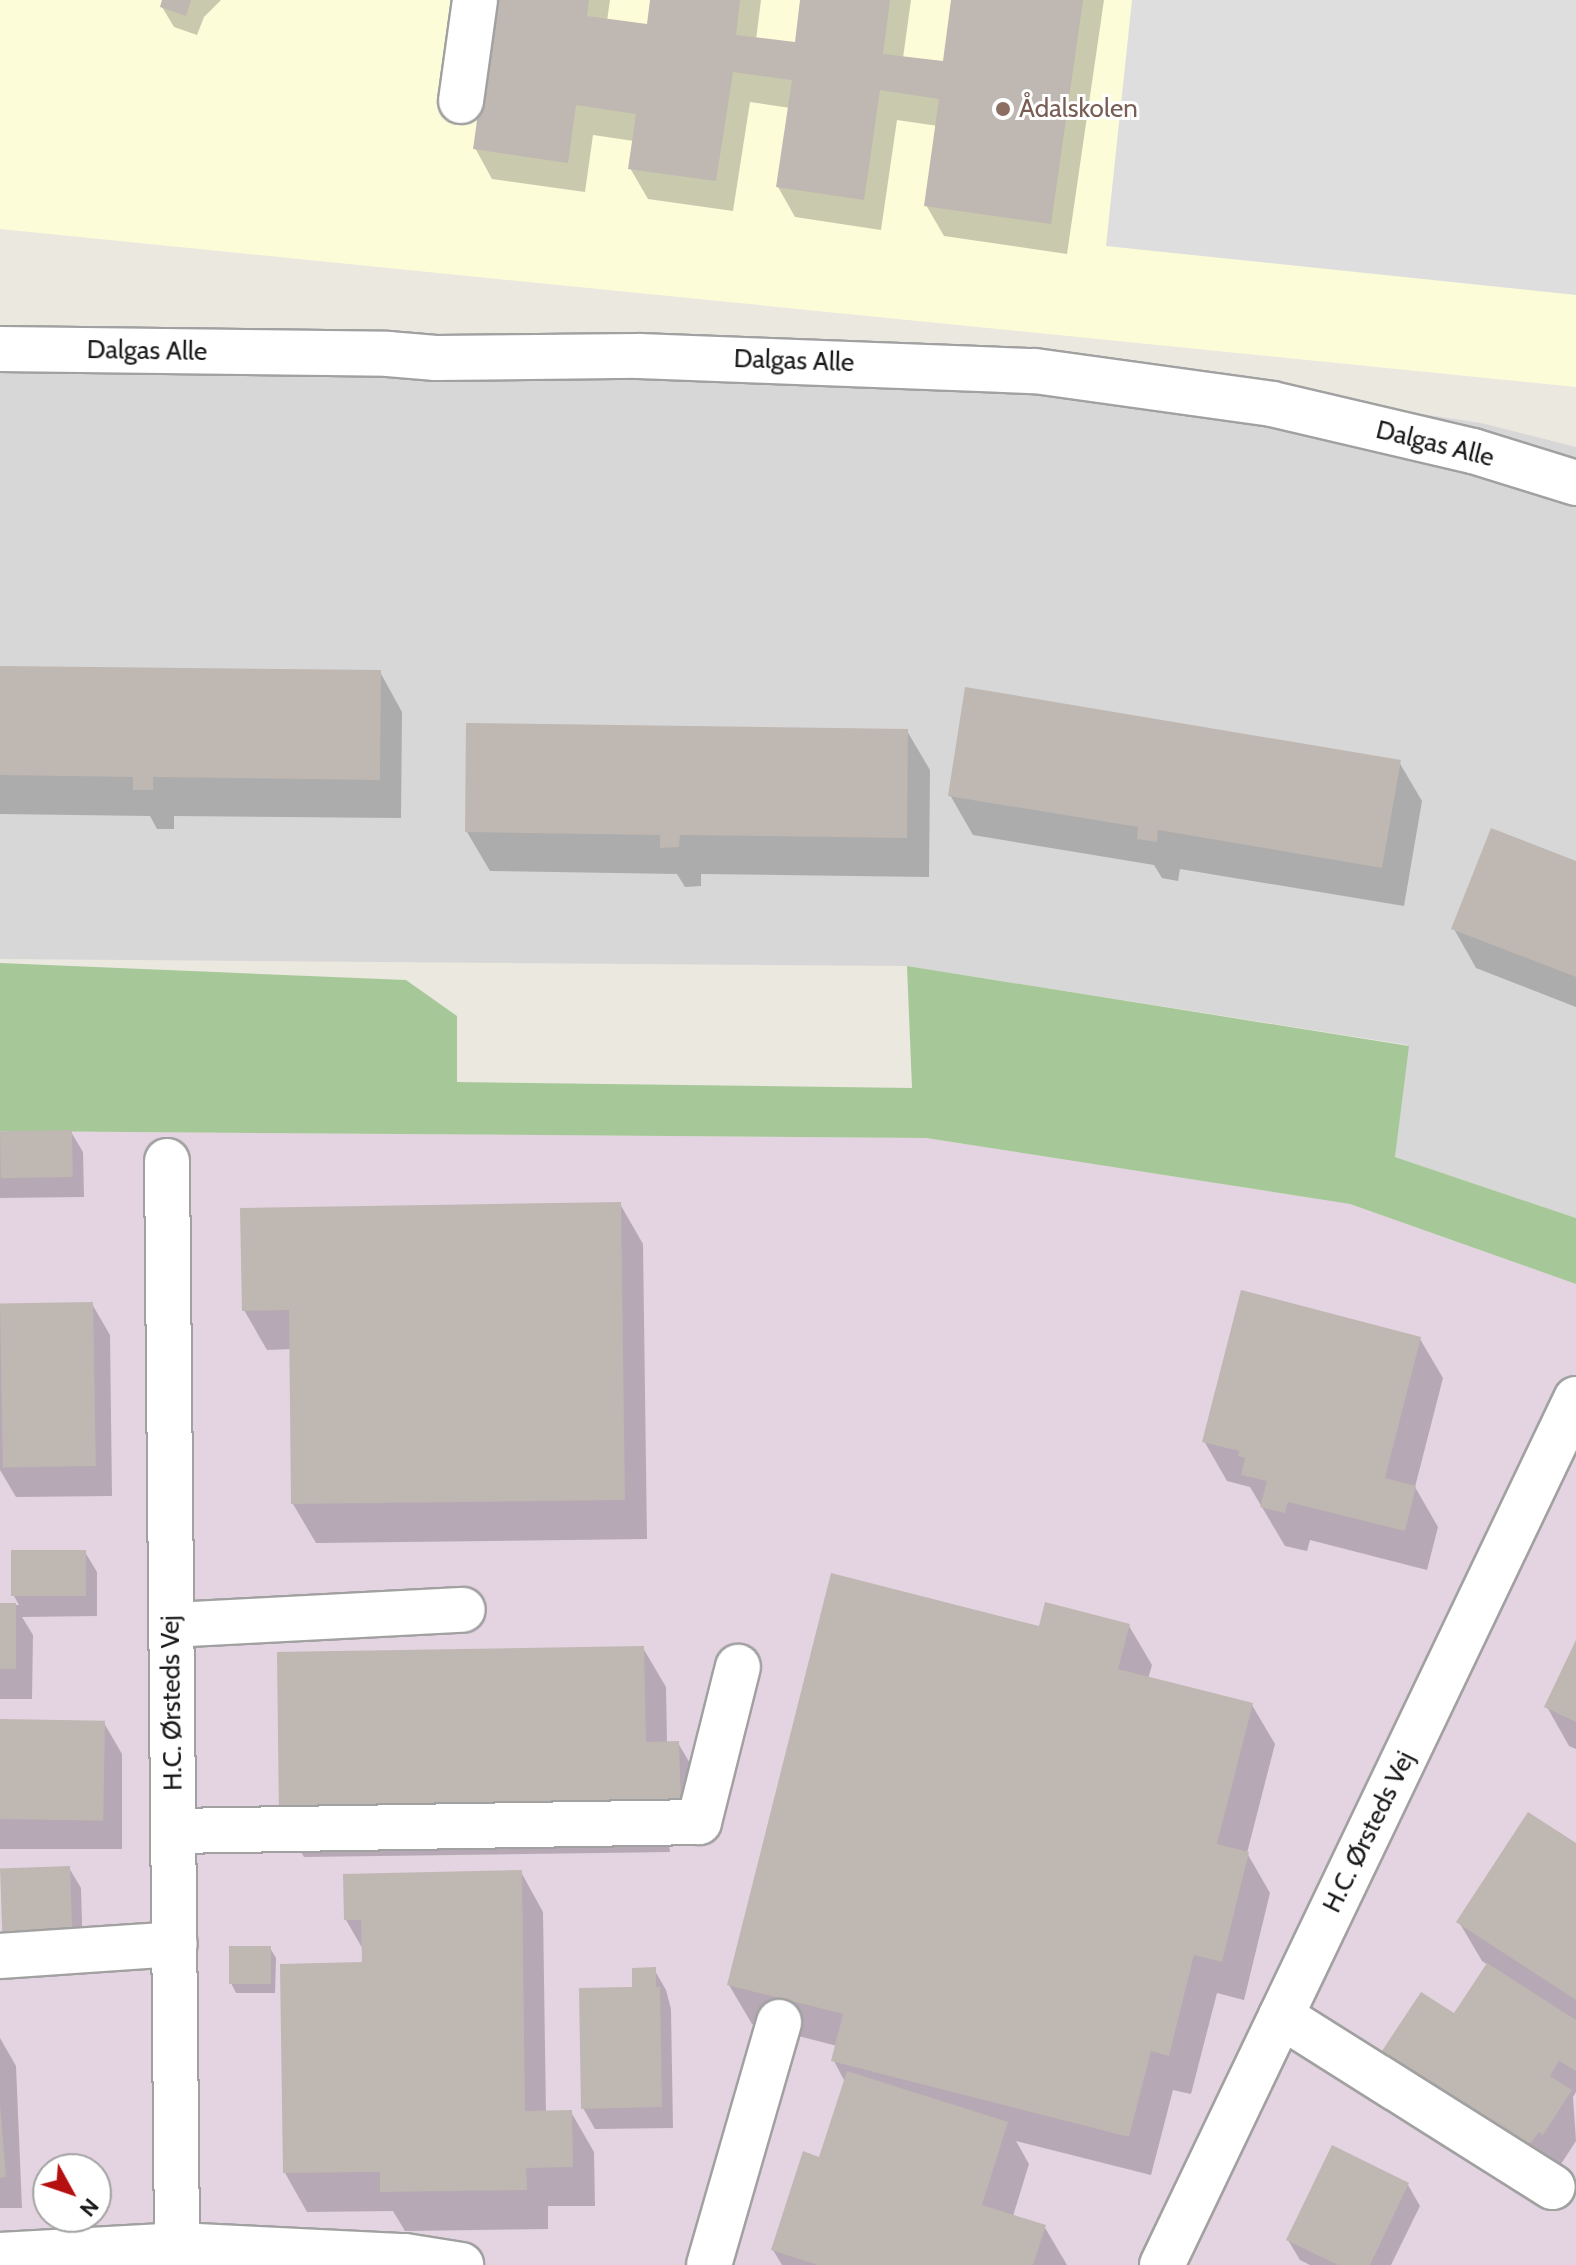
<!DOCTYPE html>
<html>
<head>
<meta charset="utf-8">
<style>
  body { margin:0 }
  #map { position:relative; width:1576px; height:2265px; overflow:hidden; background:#ebe8e0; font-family:Cabin,sans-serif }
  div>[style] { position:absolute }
  .residential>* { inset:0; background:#d8d7d7 }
  .industrial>* { inset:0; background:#e4d3e1 }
  .education>* { inset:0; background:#fcfcd9 }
  .forest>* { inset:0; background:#a6c898 }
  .parking>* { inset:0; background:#dedede }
  .shadow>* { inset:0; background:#0003 }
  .building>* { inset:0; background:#bfb7b1; transform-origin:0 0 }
  .roads { filter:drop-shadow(2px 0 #a1a1a1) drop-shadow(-2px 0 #a1a1a1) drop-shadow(0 2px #a1a1a1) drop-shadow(0 -2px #a1a1a1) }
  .minor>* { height:44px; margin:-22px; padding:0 22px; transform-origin:22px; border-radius:22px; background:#fff }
  .dots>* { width:22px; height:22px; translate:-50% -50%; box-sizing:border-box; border:4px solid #fff; border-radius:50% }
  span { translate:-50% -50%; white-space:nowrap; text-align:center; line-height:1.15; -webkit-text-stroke:6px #fff; paint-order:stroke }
  .education-label { font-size:26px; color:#785e54 }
  .left { translate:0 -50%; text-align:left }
  .street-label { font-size:26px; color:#1a1a1a }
  .north { position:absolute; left:32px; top:2153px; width:80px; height:80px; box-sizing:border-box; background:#fff; border:2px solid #a3a3a3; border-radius:50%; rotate:130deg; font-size:22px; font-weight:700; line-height:32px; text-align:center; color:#1a1a1a }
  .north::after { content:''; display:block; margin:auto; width:28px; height:36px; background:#b60f10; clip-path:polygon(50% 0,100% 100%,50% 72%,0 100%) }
</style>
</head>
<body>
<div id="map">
  <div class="residential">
    <div style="clip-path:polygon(997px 349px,1481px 423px,1576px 447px,1576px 1218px,1395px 1157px,1408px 1045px,907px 966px,0 959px,0 358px)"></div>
  </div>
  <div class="industrial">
    <div style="clip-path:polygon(evenodd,0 1131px,926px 1138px,1350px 1204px,1576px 1284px,1576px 2265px,0 2265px,0 1131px,48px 2169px,96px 2169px,96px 2217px,48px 2217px,48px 2169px)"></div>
  </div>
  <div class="education">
    <div style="clip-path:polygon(0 0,1576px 0,1576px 387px,0 229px)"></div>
  </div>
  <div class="forest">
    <div style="clip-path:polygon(0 963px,406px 980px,457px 1016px,457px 1082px,912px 1088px,907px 966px,1409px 1046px,1395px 1157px,1576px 1218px,1576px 1284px,1350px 1204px,926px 1138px,0 1131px)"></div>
  </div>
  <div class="parking">
    <div style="clip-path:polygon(1132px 0,1576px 0,1576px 295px,1106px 246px)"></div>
  </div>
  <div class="shadow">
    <div style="clip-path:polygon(165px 0,221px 0,204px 17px,197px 35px,174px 27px,162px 7px)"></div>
    <div style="clip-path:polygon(496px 0,610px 0,607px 21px,649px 26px,652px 0,761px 0,756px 40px,796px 45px,802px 0,911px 0,903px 58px,945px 64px,953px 0,1104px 0,1067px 254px,944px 236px,926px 205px,938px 126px,897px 120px,881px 230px,795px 217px,778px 187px,790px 108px,750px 102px,733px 211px,648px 199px,630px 168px,634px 141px,593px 135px,585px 192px,492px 179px,475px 148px)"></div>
    <div style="clip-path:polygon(0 668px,380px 672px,402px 712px,401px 818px,174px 816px,174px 829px,157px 829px,150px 816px,0 814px)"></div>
    <div style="clip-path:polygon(907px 731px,930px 770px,929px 877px,701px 874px,701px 886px,685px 887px,677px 874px,490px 871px,467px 832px)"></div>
    <div style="clip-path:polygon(1399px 762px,1422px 801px,1404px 906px,1180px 869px,1178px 881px,1162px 878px,1154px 865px,973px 835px,950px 795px)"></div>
    <div style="clip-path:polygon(1576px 863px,1576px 1007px,1476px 968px,1454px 929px)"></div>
    <div style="clip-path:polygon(71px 1132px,83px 1152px,84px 1197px,0 1198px,0 1133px)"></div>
    <div style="clip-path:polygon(620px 1204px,643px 1244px,647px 1539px,316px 1543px,293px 1504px,292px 1349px,267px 1350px,244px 1310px)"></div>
    <div style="clip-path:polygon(92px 1304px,110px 1335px,112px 1496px,16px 1497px,0 1470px,0 1306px)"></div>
    <div style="clip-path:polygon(1420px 1339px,1443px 1378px,1415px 1487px,1438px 1527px,1427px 1570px,1310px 1540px,1307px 1551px,1285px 1546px,1250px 1487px,1227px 1481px,1204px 1441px)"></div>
    <div style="clip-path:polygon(85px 1552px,97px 1572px,97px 1616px,22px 1617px,33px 1635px,32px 1699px,0 1699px,0 1605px,19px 1605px,14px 1596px)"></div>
    <div style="clip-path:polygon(1129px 1626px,1152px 1665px,1148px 1679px,1252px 1705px,1275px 1744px,1247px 1853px,1270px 1893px,1244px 2000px,1217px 1993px,1191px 2094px,1173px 2090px,1151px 2175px,1016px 2141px,1029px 2164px,1013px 2216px,1044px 2226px,1067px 2265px,782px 2265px,773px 2250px,821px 2159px,845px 2082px,834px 2061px,837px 2046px,752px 2024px,729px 1985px,1040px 1629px)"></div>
    <div style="clip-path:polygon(1576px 1645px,1576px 1749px,1569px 1746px,1547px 1707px)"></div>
    <div style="clip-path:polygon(643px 1648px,666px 1687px,667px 1743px,678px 1743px,701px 1782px,703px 1843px,669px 1843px,670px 1852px,304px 1857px,281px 1818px)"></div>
    <div style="clip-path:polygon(0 1722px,104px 1723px,122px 1754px,122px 1849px,0 1849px)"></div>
    <div style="clip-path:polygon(1576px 1845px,1576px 2092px,1573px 2097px,1576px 2141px,1561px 2164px,1557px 2162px,1549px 2174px,1532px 2177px,1455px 2016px,1488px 1965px,1482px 1961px,1459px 1922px)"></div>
    <div style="clip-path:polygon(69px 1868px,81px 1888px,83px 1957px,0 1870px)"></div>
    <div style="clip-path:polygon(521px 1872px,543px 1912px,546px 2113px,571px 2112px,594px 2152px,595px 2206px,548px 2206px,548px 2229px,405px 2231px,393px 2211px,307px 2212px,285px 2173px,364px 1964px,364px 1951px,346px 1920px)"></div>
    <div style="clip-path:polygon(270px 1948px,276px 1958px,275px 1993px,236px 1993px,231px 1983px)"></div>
    <div style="clip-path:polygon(654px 1969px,666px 1990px,671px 2009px,673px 2128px,595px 2129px,583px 2108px)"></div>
    <div style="clip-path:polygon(0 2038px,16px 2066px,22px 2208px,0 2208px)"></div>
    <div style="clip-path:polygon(1408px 2185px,1420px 2206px,1391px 2265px,1310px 2265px,1300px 2260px,1288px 2240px)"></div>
  </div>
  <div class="building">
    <div style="clip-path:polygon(162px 0,191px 0,186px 16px,160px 7px)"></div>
    <div style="clip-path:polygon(494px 0,589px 0,587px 16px,647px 24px,650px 0,740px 0,736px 35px,795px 42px,800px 0,890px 0,883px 54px,943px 61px,951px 0,1083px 0,1051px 224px,924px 206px,939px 99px,880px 90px,864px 200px,776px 187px,792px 80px,733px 72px,716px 181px,628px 169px,636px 114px,576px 105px,568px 163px,473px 149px)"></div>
    <div style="clip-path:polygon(0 666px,381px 670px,380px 780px,153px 777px,153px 790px,133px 790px,133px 777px,0 775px)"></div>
    <div style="clip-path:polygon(965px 687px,1401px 760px,1382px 868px,1158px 830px,1157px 842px,1137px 839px,1138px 827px,948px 796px)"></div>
    <div style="clip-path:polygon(466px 723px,908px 729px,907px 838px,680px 835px,679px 847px,660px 848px,660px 835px,465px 832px)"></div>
    <div style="clip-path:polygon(1491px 828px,1576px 861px,1576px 977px,1451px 929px)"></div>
    <div style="left:72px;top:1130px;width:47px;height:72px;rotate:89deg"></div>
    <div style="clip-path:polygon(621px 1202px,625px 1500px,291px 1504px,289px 1310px,242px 1311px,240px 1208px)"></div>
    <div style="clip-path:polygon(1241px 1290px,1421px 1337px,1385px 1478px,1416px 1486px,1405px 1531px,1288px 1502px,1285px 1513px,1260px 1507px,1267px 1481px,1241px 1475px,1245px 1458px,1238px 1456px,1239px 1451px,1202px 1442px)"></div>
    <div style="left:93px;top:1302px;width:164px;height:93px;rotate:89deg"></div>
    <div style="left:11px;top:1550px;width:75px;height:46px"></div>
    <div style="clip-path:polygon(831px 1573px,1039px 1626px,1045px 1602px,1130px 1624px,1118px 1669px,1253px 1703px,1217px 1844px,1249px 1852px,1222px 1962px,1194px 1955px,1169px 2056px,1151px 2051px,1129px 2137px,831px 2061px,843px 2014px,727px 1985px)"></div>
    <div style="left:0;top:1603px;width:16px;height:66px"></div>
    <div style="clip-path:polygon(1576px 1640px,1576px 1722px,1544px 1707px)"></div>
    <div style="clip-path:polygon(644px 1646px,646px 1742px,679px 1741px,681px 1804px,279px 1818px,277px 1652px)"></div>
    <div style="left:0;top:1719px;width:105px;height:100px;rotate:1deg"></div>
    <div style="clip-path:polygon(1528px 1812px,1576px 1843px,1576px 2000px,1456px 1922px)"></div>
    <div style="left:70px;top:1866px;width:70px;height:70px;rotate:88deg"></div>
    <div style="clip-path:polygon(522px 1870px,525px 2111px,572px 2110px,573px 2167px,526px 2168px,527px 2190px,380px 2192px,380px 2172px,283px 2173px,280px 1964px,362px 1962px,361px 1920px,344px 1920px,343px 1874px)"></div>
    <div style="left:229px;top:1946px;width:42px;height:38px"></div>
    <div style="clip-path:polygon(1487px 1963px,1576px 2020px,1576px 2071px,1559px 2061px,1550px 2076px,1572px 2090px,1543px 2135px,1539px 2132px,1531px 2143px,1513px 2148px,1376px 2060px,1421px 1992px,1454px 2013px)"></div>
    <div style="clip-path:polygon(656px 1967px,656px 1987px,660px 1986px,662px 2107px,581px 2109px,579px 1988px,632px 1987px,632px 1968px)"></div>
    <div style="clip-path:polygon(847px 2071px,1008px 2122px,982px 2205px,1046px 2225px,1033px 2265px,818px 2265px,771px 2250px,803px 2151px,819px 2157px)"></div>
    <div style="clip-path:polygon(0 2103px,6px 2177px,0 2178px)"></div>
    <div style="clip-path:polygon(1332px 2145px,1409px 2183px,1370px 2265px,1338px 2265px,1286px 2240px)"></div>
  </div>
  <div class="roads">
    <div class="minor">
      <div style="left:461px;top:101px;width:102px;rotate:-82.1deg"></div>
      <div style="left:0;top:349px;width:388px;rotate:0.7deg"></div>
      <div style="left:388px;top:354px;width:48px;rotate:4.8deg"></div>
      <div style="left:436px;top:358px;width:203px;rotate:-0.6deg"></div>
      <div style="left:639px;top:356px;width:396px;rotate:2.2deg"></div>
      <div style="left:1035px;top:371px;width:239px;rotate:7.9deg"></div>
      <div style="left:1272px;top:404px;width:206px;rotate:13.2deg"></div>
      <div style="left:1473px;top:451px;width:108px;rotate:17.3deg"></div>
      <div style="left:167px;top:1161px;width:1084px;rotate:89.47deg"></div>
      <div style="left:172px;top:1625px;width:291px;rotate:-3deg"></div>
      <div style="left:174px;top:1831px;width:525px;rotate:-0.98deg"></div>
      <div style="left:699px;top:1822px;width:160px;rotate:-75.9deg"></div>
      <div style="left:0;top:1956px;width:175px;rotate:-3.9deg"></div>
      <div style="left:1281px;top:2016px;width:321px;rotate:32.2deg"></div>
      <div style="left:0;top:2255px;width:177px;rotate:-3.2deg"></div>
      <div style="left:177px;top:2245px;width:228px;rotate:2.8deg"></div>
      <div style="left:405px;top:2256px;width:57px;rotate:9.1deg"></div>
      <div style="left:709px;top:2265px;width:253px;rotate:-73.9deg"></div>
      <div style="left:1162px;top:2265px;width:960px;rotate:-64.45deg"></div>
    </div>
  </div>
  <div class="dots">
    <div style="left:1003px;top:109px;background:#8d6e63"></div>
  </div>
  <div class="education-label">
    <span class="left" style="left:1019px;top:109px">Ådalskolen</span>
  </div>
  <div class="street-label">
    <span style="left:147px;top:351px;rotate:1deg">Dalgas Alle</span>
    <span style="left:794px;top:361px;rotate:2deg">Dalgas Alle</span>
    <span style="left:1435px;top:444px;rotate:14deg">Dalgas Alle</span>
    <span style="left:172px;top:1703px;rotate:-91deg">H.C. Ørsteds Vej</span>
    <span style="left:1369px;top:1832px;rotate:-64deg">H.C. Ørsteds Vej</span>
  </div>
  <div class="north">N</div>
</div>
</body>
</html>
